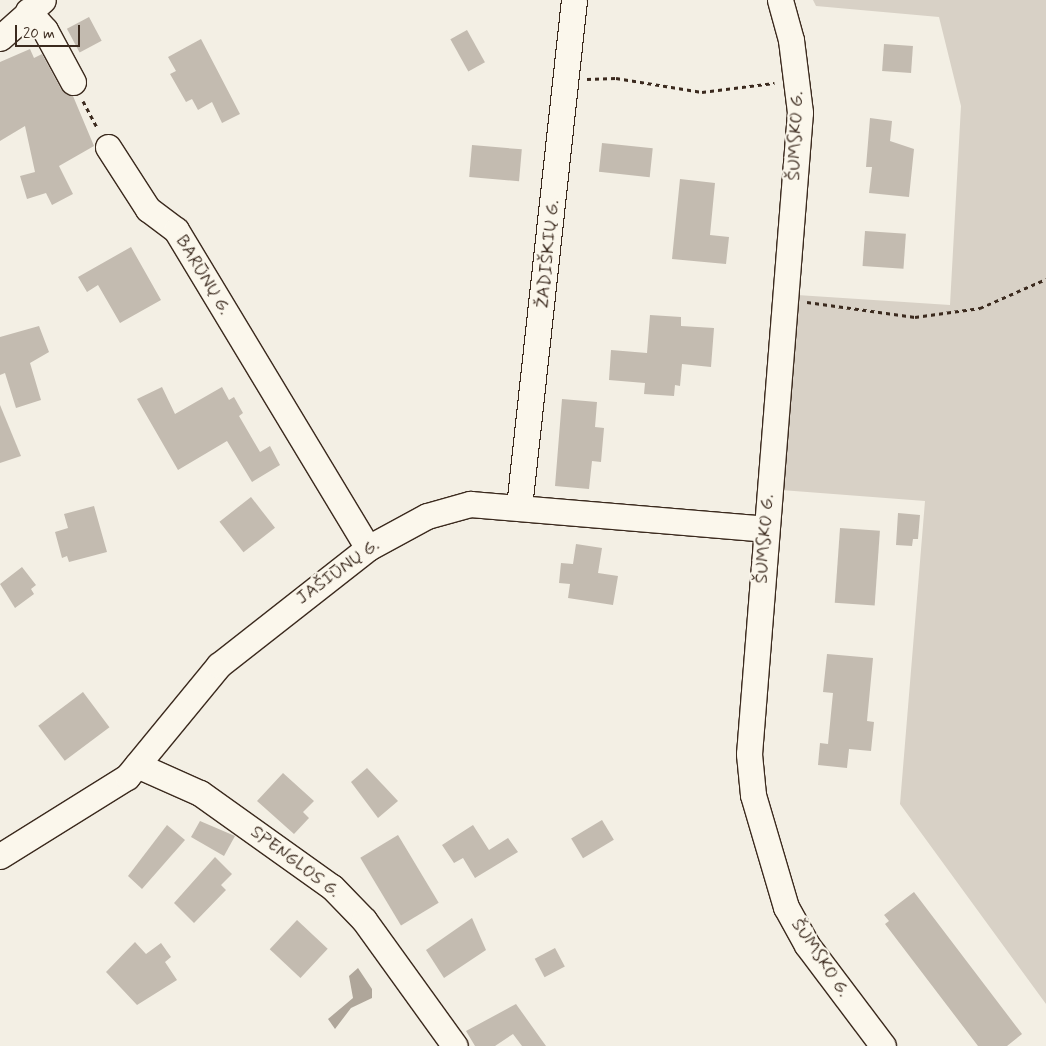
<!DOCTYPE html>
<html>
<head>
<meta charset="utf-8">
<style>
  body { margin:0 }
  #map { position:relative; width:1046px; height:1046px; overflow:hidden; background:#f3efe4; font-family:Mynerve,sans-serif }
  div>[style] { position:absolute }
  .green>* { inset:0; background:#d8d1c6 }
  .water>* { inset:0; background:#afa69a }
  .building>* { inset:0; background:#c3bbb0; transform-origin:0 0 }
  .path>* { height:3px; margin-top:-1.5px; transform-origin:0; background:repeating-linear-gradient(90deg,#3b2a1e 0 4px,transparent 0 8px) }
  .roads { filter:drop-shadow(1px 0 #3b2a1e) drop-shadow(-1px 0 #3b2a1e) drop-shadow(0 1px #3b2a1e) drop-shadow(0 -1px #3b2a1e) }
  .minor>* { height:25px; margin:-12.5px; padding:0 12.5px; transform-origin:12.5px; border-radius:12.5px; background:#fbf7ec }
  span { translate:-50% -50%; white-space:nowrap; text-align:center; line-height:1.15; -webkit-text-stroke:4.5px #fbf7ec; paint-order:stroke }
  .street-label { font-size:18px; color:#3b2a1e }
  .scale { position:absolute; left:15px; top:25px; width:65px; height:22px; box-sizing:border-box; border:2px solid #3b2a1e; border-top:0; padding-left:6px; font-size:15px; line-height:18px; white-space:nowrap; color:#3b2a1e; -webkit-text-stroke:4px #fbf7ec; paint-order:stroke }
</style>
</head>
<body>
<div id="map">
  <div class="green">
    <div style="clip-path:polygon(813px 0,1046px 0,1046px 1004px,900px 804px,925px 501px,781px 490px,797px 295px,950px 305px,961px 106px,939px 17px,816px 6px)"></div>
  </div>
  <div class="water">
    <div style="clip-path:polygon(358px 968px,372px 989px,372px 998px,351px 1008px,335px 1029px,328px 1019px,353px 998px,349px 976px)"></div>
  </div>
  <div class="building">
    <div style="left:89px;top:17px;width:27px;height:25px;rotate:62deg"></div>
    <div style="left:467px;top:30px;width:37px;height:19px;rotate:61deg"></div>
    <div style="clip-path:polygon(201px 39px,240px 114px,222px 123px,212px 102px,198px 110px,192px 99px,186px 102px,170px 74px,176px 71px,168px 57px)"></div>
    <div style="left:884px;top:44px;width:29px;height:27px;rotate:4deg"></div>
    <div style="clip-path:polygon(30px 49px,34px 58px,42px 54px,61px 89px,73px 96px,94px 146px,59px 166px,73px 194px,52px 205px,46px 193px,27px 199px,20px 176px,35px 172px,25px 126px,0 141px,0 62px)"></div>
    <div style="clip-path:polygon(870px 118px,892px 121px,890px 141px,914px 149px,909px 197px,869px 193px,872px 167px,866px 167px)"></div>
    <div style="left:602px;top:143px;width:51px;height:29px;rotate:6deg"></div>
    <div style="left:472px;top:145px;width:50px;height:32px;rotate:5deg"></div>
    <div style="clip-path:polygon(680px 179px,715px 183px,710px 235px,729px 237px,726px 264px,672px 259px)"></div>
    <div style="left:865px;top:231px;width:41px;height:35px;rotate:4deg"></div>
    <div style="clip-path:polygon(131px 247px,161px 300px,120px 323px,98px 285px,87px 292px,78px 277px)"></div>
    <div style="clip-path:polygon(650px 315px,681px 317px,681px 326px,714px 328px,711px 367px,682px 364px,680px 386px,675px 385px,674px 396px,644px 394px,645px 383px,609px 380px,611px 350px,647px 353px)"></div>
    <div style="clip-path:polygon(39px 326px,49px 352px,30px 363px,41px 400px,16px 408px,5px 373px,0 375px,0 337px)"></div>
    <div style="clip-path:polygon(162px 387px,175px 414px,222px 387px,229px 400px,234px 397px,243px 413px,239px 416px,260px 452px,270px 446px,280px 465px,252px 482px,227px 441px,178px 470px,137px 399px)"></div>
    <div style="clip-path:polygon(562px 399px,597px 402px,595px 427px,604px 428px,601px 462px,592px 461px,589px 489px,555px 486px)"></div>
    <div style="clip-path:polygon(0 405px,21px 456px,0 463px)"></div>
    <div style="left:251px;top:497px;width:39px;height:40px;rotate:52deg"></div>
    <div style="clip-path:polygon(94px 506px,107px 552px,69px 562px,67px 556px,62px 558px,55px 532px,68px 528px,64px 514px)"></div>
    <div style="clip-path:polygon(898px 513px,920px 515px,918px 539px,913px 539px,912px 546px,896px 545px)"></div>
    <div style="left:840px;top:528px;width:40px;height:75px;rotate:4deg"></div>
    <div style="clip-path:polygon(576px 544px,602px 548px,598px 573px,618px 576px,613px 605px,568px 598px,570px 584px,559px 583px,561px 563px,573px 564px)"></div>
    <div style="clip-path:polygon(22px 567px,36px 585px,31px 589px,34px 594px,15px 608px,0 584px)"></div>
    <div style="clip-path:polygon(827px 654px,873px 658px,867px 721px,874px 722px,871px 751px,849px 749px,847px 768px,818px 765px,820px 743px,828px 744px,833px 693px,823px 692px)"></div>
    <div style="left:83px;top:692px;width:44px;height:56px;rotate:53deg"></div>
    <div style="clip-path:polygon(367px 768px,398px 801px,378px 818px,351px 782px)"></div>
    <div style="clip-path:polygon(283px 773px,314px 801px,303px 812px,309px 818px,294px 834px,257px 801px)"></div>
    <div style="left:602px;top:820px;width:23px;height:36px;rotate:59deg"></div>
    <div style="clip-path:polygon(200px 821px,235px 836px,224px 856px,191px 837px)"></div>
    <div style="clip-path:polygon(167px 825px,185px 840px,142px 889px,128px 876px)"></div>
    <div style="clip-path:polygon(473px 825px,489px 850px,508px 838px,518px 852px,475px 878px,463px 858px,454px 863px,442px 845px)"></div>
    <div style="left:398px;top:835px;width:79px;height:44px;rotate:59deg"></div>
    <div style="clip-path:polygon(215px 857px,232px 874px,221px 885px,226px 890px,194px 923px,174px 903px)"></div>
    <div style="clip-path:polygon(914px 892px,1022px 1034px,1007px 1046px,978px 1046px,885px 924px,889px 921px,884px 915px)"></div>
    <div style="clip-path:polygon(472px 918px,486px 950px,444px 978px,426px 950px)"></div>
    <div style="left:297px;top:920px;width:42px;height:40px;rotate:43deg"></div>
    <div style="clip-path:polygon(135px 942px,146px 954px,161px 943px,171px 957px,165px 962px,177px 980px,137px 1005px,106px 972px)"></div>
    <div style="left:555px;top:948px;width:21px;height:23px;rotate:62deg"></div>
    <div style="clip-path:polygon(516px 1004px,546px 1046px,522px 1046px,513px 1034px,495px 1046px,475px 1046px,466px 1031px)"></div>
  </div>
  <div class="path">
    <div style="left:587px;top:79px;width:29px;rotate:-2deg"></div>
    <div style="left:616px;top:78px;width:87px;rotate:9.2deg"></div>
    <div style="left:702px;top:92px;width:73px;rotate:-7.1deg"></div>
    <div style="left:83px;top:101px;width:30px;rotate:62deg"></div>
    <div style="left:807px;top:302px;width:109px;rotate:7.9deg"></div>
    <div style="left:915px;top:317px;width:66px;rotate:-7.9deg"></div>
    <div style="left:980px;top:308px;width:72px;rotate:-23.7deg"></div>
  </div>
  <div class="roads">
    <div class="minor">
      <div style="left:780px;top:0;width:41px;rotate:74.6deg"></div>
      <div style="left:791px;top:40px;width:73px;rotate:82.9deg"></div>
      <div style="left:800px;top:112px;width:644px;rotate:94.54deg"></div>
      <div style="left:749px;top:754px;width:41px;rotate:84.4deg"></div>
      <div style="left:753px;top:795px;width:117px;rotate:73.6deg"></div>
      <div style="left:786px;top:907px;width:43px;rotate:61.1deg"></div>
      <div style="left:807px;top:945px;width:126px;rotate:53deg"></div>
      <div style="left:28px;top:11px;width:25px;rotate:48deg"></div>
      <div style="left:45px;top:30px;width:59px;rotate:61.7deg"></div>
      <div style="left:0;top:38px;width:57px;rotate:-41.5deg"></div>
      <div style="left:108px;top:147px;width:74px;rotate:57.2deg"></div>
      <div style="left:148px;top:209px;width:35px;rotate:37deg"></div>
      <div style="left:176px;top:230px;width:371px;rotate:58.9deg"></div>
      <div style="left:519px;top:507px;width:510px;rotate:-83.81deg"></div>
      <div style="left:137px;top:765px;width:69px;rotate:24deg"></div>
      <div style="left:200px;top:793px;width:162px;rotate:35.5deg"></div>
      <div style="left:332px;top:887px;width:46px;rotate:45.9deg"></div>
      <div style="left:364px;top:920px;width:155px;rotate:54.2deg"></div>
      <div style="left:0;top:856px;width:150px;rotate:-31.9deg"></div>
      <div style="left:127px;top:777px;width:145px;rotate:-50.6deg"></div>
      <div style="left:219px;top:665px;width:189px;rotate:-38.1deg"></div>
      <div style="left:368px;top:548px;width:67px;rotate:-28.5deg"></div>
      <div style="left:427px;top:516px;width:45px;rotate:-15.6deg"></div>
      <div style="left:470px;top:504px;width:296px;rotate:4.8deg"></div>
    </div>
  </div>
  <div class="street-label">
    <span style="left:796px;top:136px;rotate:-88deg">ŠUMSKO G.</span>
    <span style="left:548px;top:254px;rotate:-84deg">ŽADIŠKIŲ G.</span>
    <span style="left:203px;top:275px;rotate:59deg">BARŪNŲ G.</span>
    <span style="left:765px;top:539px;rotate:-86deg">ŠUMSKO G.</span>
    <span style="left:338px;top:572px;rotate:-36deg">JAŠIŪNŲ G.</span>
    <span style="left:295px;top:862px;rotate:37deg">SPENGLOS G.</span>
    <span style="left:820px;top:958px;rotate:56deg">ŠUMSKO G.</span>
  </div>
  <div class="scale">20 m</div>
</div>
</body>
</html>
